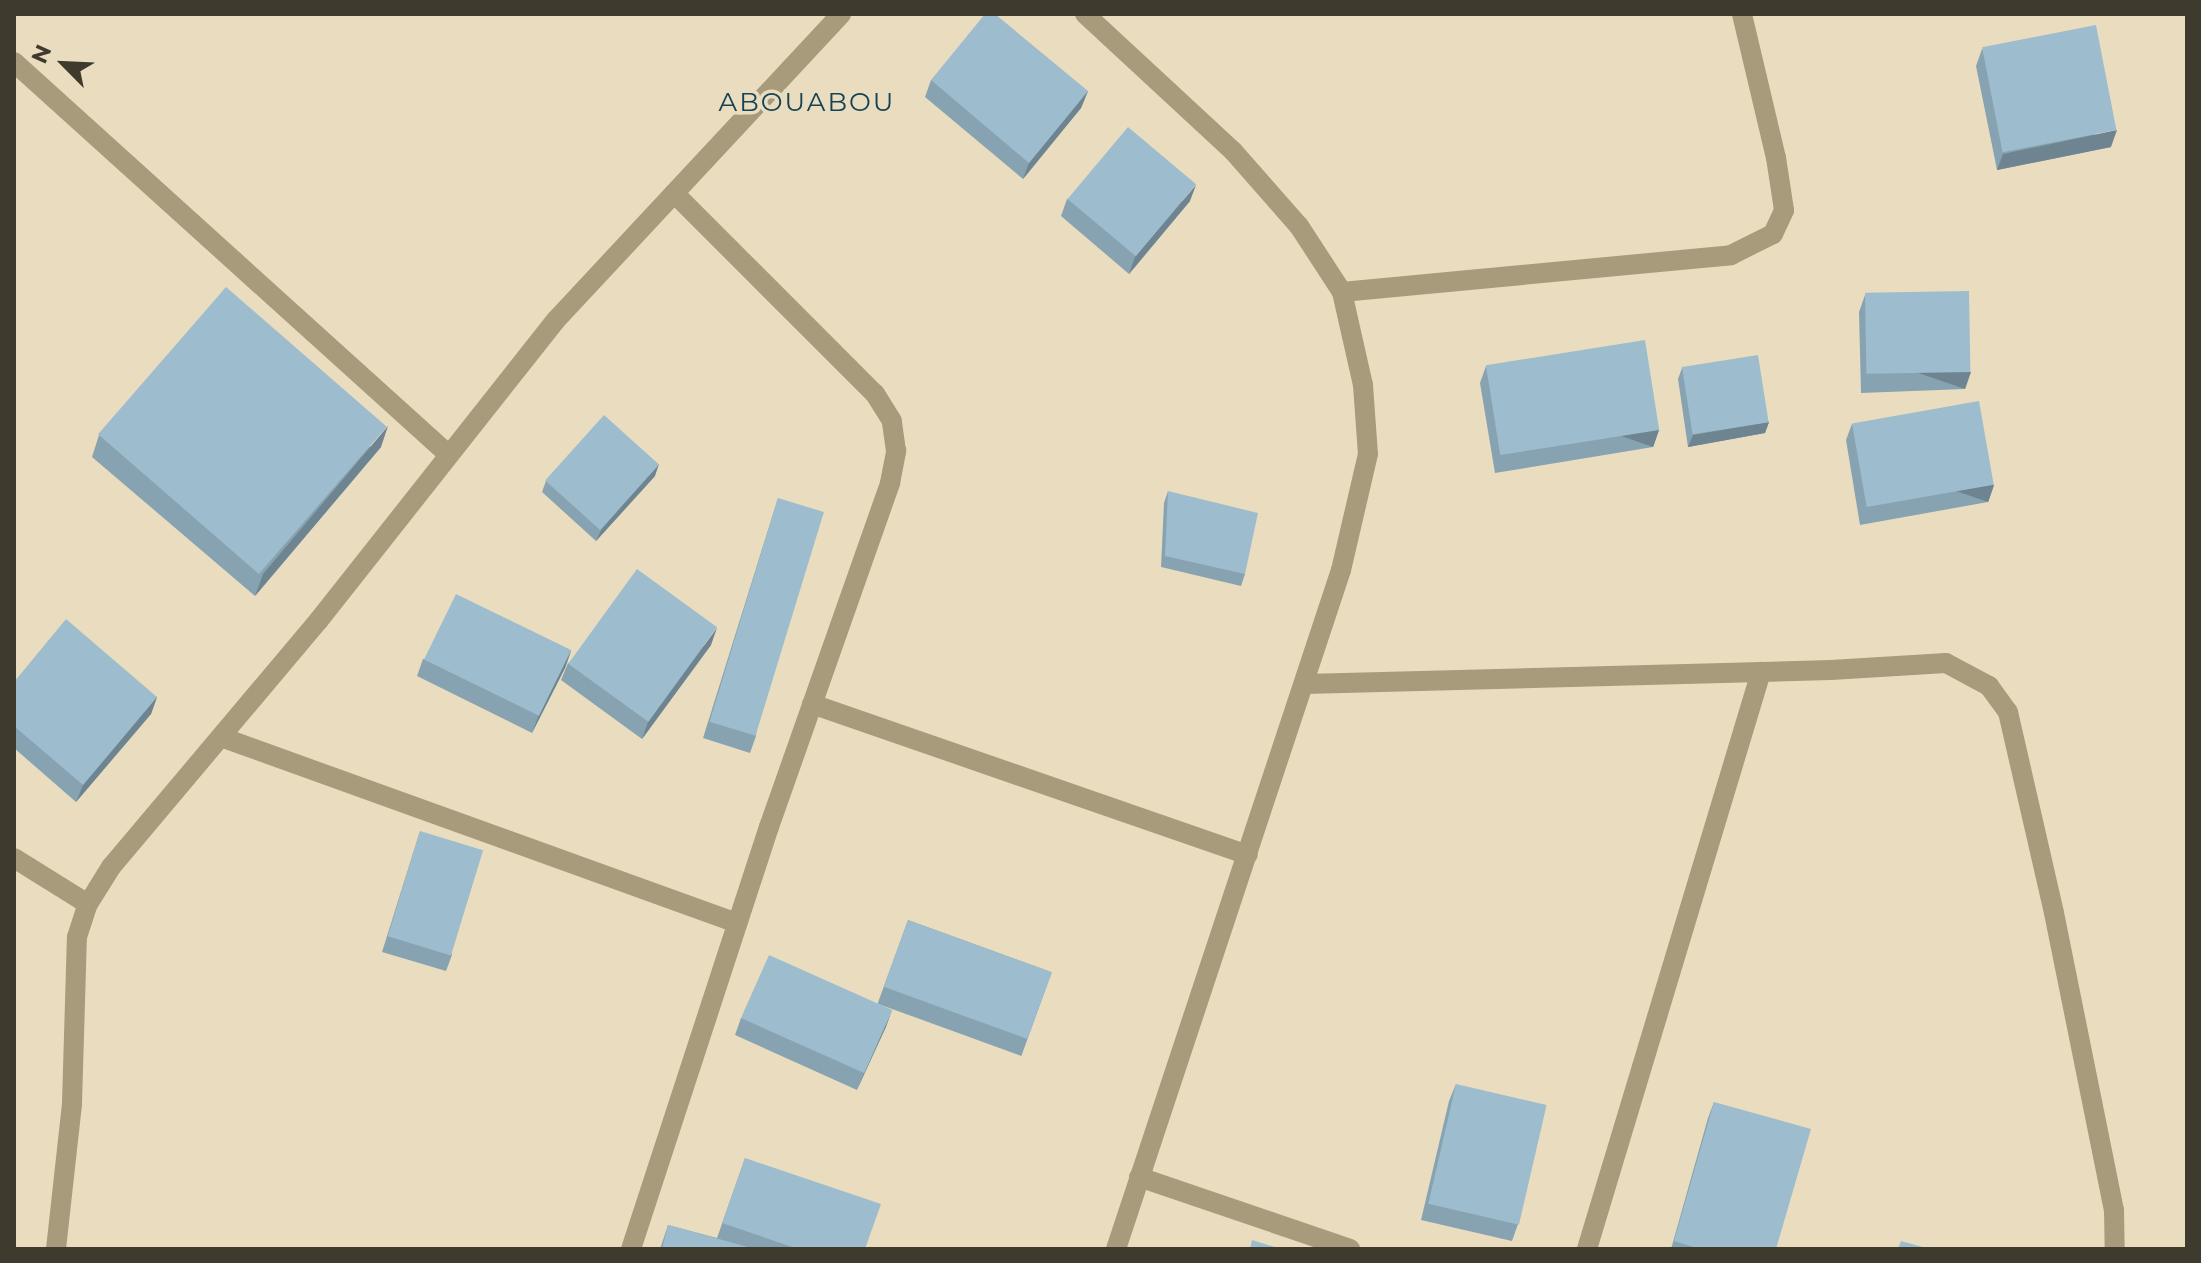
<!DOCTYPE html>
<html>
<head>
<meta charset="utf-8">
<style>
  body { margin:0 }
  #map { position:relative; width:2201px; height:1263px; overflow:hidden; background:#eaddbf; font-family:Montserrat,sans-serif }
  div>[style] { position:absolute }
  .minor>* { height:20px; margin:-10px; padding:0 10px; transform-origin:10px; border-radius:10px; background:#a89b7c }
  .wall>* { inset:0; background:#87a3b1; transform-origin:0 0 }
  .shaded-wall>* { inset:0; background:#6e8490; transform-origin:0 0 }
  .building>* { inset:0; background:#9dbdce; transform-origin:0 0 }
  span { translate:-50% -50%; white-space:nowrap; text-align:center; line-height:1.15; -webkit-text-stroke:7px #eaddbf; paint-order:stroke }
  .quarter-label { font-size:26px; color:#144256; letter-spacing:2px }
  .frame { position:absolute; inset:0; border:16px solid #3f3a2e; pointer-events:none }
  .north { position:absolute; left:24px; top:24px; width:80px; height:80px; -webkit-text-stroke:6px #eaddbf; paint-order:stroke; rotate:294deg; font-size:22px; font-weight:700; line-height:32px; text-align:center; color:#3f3a2e }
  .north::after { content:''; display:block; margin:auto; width:28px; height:36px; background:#3f3a2e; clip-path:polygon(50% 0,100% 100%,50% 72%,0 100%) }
</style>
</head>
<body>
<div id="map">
  <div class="minor">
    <div style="left:1085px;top:14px;width:202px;rotate:42.8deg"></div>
    <div style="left:1233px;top:151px;width:100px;rotate:48.7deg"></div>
    <div style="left:1299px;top:226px;width:79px;rotate:56.9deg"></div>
    <div style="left:1342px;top:292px;width:95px;rotate:77.3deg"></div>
    <div style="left:1363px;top:385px;width:69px;rotate:85.9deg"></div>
    <div style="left:1368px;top:454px;width:119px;rotate:103.1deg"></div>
    <div style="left:1341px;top:570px;width:715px;rotate:108.33deg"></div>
    <div style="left:14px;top:62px;width:586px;rotate:42.1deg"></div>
    <div style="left:1342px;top:292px;width:391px;rotate:-5.4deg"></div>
    <div style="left:1731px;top:255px;width:47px;rotate:-26.6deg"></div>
    <div style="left:1773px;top:234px;width:26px;rotate:-65deg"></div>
    <div style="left:1784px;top:210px;width:53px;rotate:-98.7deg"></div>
    <div style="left:1776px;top:158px;width:148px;rotate:-103.3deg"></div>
    <div style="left:1305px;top:684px;width:526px;rotate:-1.52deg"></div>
    <div style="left:1831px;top:670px;width:115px;rotate:-3.5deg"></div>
    <div style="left:1946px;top:663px;width:49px;rotate:28.1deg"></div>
    <div style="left:1989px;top:686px;width:32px;rotate:54deg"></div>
    <div style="left:2008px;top:712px;width:206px;rotate:77.1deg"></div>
    <div style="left:2054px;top:913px;width:303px;rotate:78.6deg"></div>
    <div style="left:2114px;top:1210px;width:39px;rotate:89deg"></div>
    <div style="left:812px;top:704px;width:461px;rotate:19.1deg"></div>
    <div style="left:221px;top:737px;width:548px;rotate:19.82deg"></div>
    <div style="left:14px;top:858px;width:87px;rotate:31.9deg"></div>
    <div style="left:1139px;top:1177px;width:223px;rotate:18.8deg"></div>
    <div style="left:56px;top:1249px;width:147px;rotate:-83.7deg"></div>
    <div style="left:72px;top:1103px;width:166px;rotate:-88.3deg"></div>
    <div style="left:77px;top:937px;width:35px;rotate:-72deg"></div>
    <div style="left:88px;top:904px;width:44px;rotate:-58.1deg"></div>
    <div style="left:111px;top:867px;width:323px;rotate:-49.9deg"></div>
    <div style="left:319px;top:620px;width:382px;rotate:-51.7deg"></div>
    <div style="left:556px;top:320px;width:418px;rotate:-47deg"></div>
    <div style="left:631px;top:1249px;width:444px;rotate:-71.9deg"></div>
    <div style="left:769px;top:827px;width:365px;rotate:-70.6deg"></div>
    <div style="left:890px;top:483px;width:33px;rotate:-79deg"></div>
    <div style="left:896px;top:451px;width:30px;rotate:-98deg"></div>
    <div style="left:892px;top:421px;width:32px;rotate:-122deg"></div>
    <div style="left:875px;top:394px;width:284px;rotate:-135deg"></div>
    <div style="left:1587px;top:1249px;width:603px;rotate:-73.22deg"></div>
  </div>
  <div class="wall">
    <div style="clip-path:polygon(1982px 49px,2111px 147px,1997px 170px,1976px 66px)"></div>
    <div style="clip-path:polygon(931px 80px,1088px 91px,1081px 108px,1023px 179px,925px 97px)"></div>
    <div style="clip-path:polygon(1067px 199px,1190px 201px,1129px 274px,1061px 216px)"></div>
    <div style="clip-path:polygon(1865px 295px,1965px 389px,1861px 393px,1859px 312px)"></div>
    <div style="clip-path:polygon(1486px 366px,1659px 430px,1653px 447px,1495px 473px,1480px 383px)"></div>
    <div style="clip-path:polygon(1682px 368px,1769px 422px,1765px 433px,1688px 447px,1678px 379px)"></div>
    <div style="clip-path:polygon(1852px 424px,1994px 485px,1988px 502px,1860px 525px,1846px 440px)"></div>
    <div style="clip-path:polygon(99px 435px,381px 447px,255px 596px,92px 457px)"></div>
    <div style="clip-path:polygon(655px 476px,596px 541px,542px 492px,546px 481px)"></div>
    <div style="clip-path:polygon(1168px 491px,1245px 574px,1241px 586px,1161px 567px,1164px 503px)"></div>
    <div style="clip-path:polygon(778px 498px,756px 736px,750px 753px,703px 738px)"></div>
    <div style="clip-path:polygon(711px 645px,642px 739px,561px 680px,568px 663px)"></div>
    <div style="clip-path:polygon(571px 651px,565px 668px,532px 733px,417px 676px,423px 659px)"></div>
    <div style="clip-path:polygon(14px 682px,157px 697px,151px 714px,76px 802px,14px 748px)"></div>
    <div style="clip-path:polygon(420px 831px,452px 955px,446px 971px,382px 952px)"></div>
    <div style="left:908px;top:920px;width:153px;height:89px;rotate:20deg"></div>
    <div style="clip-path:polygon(892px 1010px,857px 1090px,735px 1035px,741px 1018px)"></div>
    <div style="clip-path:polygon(1456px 1084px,1518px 1224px,1512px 1241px,1421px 1220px,1449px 1101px)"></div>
    <div style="clip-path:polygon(1714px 1102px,1776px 1249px,1671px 1249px,1708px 1118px)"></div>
    <div style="clip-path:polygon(745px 1158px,865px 1249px,660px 1249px,668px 1225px,717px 1238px)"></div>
  </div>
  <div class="shaded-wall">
    <div style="clip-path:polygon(1088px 91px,1081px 108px,1023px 179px,1029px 163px)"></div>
    <div style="clip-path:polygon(2117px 130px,2111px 147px,1997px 170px,2003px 154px)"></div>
    <div style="clip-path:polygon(1196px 185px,1190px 201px,1129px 274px,1135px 257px)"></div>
    <div style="left:1971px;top:372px;width:18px;height:104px;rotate:109deg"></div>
    <div style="clip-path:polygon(1769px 422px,1765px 433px,1688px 447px,1693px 435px)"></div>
    <div style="clip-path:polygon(388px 426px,381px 447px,255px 596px,263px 574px)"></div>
    <div style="left:1659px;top:430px;width:18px;height:160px;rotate:109deg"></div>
    <div style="clip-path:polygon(659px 464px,655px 476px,596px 541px,601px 530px)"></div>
    <div style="left:1994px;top:485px;width:18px;height:130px;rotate:109deg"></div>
    <div style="clip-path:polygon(717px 628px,711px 645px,642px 739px,648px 722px)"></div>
    <div style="clip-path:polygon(571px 651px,565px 668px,532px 733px,538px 717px)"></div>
    <div style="clip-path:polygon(157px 697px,151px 714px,76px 802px,83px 785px)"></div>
    <div style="clip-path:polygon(892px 1010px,886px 1027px,857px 1090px,864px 1073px)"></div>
  </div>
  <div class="building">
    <div style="clip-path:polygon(985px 14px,995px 14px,1088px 91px,1029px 163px,931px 80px)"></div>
    <div style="left:2096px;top:25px;width:107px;height:116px;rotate:79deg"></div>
    <div style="left:1128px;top:127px;width:89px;height:94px;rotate:40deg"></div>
    <div style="left:226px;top:287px;width:213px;height:195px;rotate:41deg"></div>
    <div style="left:1969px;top:291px;width:81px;height:104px;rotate:89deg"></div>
    <div style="left:1645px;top:340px;width:91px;height:161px;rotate:81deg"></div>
    <div style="left:1758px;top:355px;width:68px;height:77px;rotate:81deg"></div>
    <div style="left:1979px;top:401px;width:85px;height:129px;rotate:80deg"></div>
    <div style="left:604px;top:415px;width:74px;height:88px;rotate:42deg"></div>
    <div style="clip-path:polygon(1168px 491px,1258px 513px,1245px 574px,1165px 556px)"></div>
    <div style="left:778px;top:498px;width:48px;height:234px;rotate:17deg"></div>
    <div style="left:637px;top:569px;width:99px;height:117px;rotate:36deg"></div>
    <div style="left:456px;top:594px;width:128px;height:73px;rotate:26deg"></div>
    <div style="clip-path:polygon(66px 619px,157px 697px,83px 785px,14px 726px,14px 682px)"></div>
    <div style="left:420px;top:831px;width:66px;height:110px;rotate:17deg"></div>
    <div style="left:908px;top:920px;width:153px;height:71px;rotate:20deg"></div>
    <div style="left:769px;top:955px;width:135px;height:69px;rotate:24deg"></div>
    <div style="left:1456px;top:1084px;width:93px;height:123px;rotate:13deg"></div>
    <div style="clip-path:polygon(1714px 1102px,1811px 1129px,1776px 1249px,1700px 1249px,1674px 1241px)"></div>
    <div style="clip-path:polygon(745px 1158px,881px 1204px,865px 1249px,798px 1249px,722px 1223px)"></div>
    <div style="clip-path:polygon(668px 1225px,755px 1249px,662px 1249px)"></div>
    <div style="clip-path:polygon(1252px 1240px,1281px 1249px,1250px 1249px)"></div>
    <div style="clip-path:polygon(1901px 1241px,1930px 1249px,1898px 1249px)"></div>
  </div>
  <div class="quarter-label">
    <span style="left:807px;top:103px">ABOUABOU</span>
  </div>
  <div class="frame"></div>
  <div class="north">N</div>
</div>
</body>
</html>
